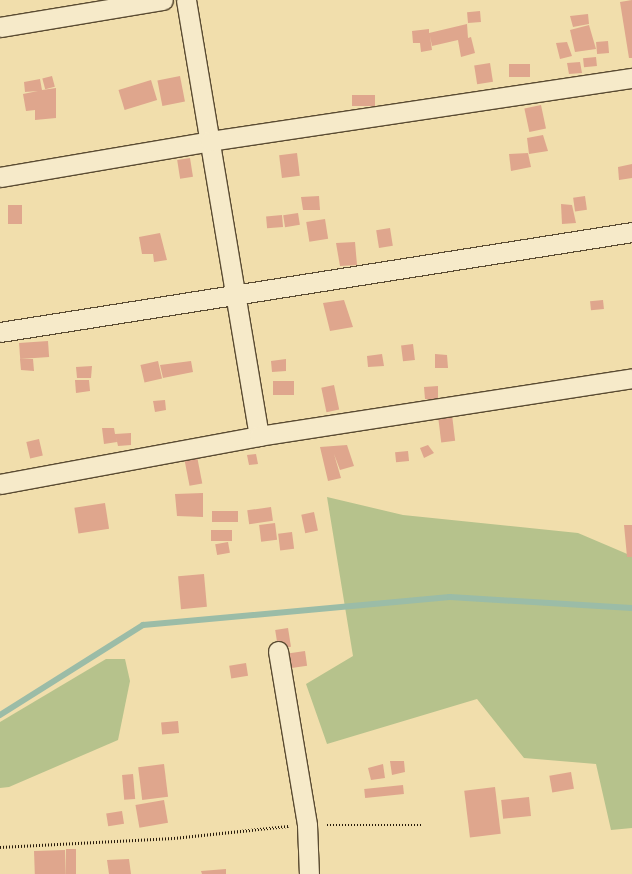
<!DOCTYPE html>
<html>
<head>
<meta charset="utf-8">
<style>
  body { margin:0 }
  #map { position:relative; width:632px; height:874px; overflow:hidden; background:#f1deac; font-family:"EB Garamond",serif }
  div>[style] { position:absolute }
  .green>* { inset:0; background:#b6c28c }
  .stream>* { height:6px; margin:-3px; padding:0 3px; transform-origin:3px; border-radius:3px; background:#9bbca7 }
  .building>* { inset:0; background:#dfa68d; transform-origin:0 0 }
  .path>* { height:2.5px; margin-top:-1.25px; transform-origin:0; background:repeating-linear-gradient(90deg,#271a0a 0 1px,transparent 0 3px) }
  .roads { filter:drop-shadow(1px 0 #5a4b32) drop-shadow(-1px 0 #5a4b32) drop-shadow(0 1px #5a4b32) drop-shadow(0 -1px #5a4b32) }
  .minor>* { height:19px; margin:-9.5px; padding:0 9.5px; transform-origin:9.5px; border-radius:9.5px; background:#f6eac9 }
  span { translate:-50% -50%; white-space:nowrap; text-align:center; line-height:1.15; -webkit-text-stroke:3px #f6eac9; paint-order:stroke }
</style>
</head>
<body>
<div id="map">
  <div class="green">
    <div style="clip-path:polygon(327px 497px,403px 515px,578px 533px,632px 556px,632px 828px,611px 830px,596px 764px,524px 758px,477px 699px,327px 744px,306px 684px,353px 656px)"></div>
    <div style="clip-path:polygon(106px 659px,125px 659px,130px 681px,118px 740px,9px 787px,0 788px,0 722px)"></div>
  </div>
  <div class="stream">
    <div style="left:0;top:715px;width:169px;rotate:-32.2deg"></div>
    <div style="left:143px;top:625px;width:308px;rotate:-5.2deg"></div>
    <div style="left:450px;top:597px;width:182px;rotate:3.5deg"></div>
  </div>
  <div class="building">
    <div style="clip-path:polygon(632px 0,632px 58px,629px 58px,620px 2px)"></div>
    <div style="left:480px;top:11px;width:11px;height:13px;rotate:85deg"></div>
    <div style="clip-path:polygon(588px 14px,589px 24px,573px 27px,570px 16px)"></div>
    <div style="clip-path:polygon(467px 24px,468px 38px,471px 37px,475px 53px,461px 57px,458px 40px,432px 46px,430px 36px,432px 50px,421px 52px,420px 43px,413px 43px,412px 31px,429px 29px,429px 33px)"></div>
    <div style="clip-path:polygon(589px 25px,596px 49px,575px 52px,570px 30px)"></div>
    <div style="left:608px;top:41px;width:12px;height:12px;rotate:85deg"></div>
    <div style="clip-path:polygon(567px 42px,572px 56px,560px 59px,556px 43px)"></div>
    <div style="left:596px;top:57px;width:9px;height:13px;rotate:84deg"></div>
    <div style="clip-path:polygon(580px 62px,582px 73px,569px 74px,567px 63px)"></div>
    <div style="left:490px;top:63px;width:19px;height:16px;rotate:81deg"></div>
    <div style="left:509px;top:64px;width:21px;height:13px"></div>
    <div style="left:52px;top:76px;width:11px;height:10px;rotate:75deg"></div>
    <div style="left:180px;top:76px;width:26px;height:23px;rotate:79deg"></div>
    <div style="clip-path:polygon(40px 79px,42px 90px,56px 88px,56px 118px,35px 120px,35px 110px,26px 111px,23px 94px,38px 91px,25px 92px,24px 82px)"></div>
    <div style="left:151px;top:80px;width:21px;height:34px;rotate:73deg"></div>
    <div style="left:375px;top:95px;width:11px;height:23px;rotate:90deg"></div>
    <div style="left:541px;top:105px;width:24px;height:17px;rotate:78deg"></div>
    <div style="clip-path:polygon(543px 135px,548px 151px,529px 154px,527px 138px)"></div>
    <div style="left:297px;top:153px;width:23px;height:18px;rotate:83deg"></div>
    <div style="clip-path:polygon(528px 153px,531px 167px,511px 171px,509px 154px)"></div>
    <div style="left:190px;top:158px;width:19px;height:13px;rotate:81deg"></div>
    <div style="clip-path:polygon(632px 164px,632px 178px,619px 180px,618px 167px)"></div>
    <div style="clip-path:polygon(319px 196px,320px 210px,303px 210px,301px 197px)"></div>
    <div style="left:585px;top:196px;width:14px;height:12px;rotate:82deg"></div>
    <div style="clip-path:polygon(561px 204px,572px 205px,576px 223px,562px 224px)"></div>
    <div style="left:8px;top:205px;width:14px;height:19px"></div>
    <div style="left:298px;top:213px;width:12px;height:15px;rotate:81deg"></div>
    <div style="left:282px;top:215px;width:12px;height:16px;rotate:85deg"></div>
    <div style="left:325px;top:219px;width:20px;height:19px;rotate:81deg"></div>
    <div style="left:390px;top:228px;width:18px;height:14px;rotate:81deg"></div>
    <div style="clip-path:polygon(160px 233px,167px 260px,154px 262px,153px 254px,142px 254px,139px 237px)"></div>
    <div style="clip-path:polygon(355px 242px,357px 265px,340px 266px,336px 243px)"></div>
    <div style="clip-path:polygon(344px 300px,353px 327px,330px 331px,323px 303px)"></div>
    <div style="left:603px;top:300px;width:9px;height:13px;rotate:84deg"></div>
    <div style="left:48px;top:341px;width:16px;height:29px;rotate:86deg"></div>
    <div style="left:413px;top:344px;width:16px;height:12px;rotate:83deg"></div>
    <div style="clip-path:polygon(382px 354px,384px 366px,368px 367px,367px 356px)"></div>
    <div style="clip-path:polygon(435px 354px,447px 355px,448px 368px,435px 368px)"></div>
    <div style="clip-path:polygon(20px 359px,33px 359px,34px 371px,21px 370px)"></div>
    <div style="clip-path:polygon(286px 359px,286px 371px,272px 372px,271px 361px)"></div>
    <div style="left:158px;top:361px;width:18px;height:18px;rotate:77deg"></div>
    <div style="clip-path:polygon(191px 361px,193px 372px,163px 378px,160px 365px)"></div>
    <div style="clip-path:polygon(92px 366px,91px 378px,77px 378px,76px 367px)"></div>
    <div style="clip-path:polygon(75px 380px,89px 380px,90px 391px,76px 393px)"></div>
    <div style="left:273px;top:381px;width:21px;height:14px"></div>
    <div style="left:334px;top:385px;width:25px;height:13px;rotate:78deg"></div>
    <div style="clip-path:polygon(438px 386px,438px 399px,425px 399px,424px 387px)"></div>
    <div style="clip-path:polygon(165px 400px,166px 410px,155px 412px,153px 401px)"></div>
    <div style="left:452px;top:415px;width:26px;height:14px;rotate:83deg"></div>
    <div style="clip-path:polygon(102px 428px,114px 428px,115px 434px,131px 433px,131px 445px,118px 446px,116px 437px,117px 442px,104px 444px)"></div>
    <div style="left:39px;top:439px;width:17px;height:13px;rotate:77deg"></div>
    <div style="clip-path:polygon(347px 445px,354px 466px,340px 470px,334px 454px,341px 478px,328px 481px,320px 447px)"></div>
    <div style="clip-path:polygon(428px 445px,434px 453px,424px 458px,420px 448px)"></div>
    <div style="left:196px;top:451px;width:33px;height:13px;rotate:79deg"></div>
    <div style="left:408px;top:451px;width:10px;height:13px;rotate:84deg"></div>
    <div style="clip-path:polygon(256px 454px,258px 464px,249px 465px,247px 455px)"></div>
    <div style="clip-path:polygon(203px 493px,203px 517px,177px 516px,175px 494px)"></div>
    <div style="left:105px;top:503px;width:26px;height:31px;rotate:81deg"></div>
    <div style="left:271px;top:507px;width:14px;height:24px;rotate:82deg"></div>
    <div style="left:238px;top:511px;width:11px;height:26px;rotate:90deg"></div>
    <div style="left:314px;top:512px;width:19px;height:13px;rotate:78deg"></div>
    <div style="left:275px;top:523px;width:17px;height:16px;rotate:83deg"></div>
    <div style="clip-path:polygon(624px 525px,632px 525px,632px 557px,627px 557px)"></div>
    <div style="left:232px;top:530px;width:11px;height:21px;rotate:90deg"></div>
    <div style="left:292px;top:532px;width:17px;height:14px;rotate:83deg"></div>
    <div style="left:228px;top:542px;width:11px;height:13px;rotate:80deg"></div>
    <div style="left:204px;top:574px;width:33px;height:26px;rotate:85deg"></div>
    <div style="left:288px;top:628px;width:19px;height:13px;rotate:81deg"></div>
    <div style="left:305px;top:651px;width:15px;height:19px;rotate:82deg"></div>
    <div style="left:246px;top:663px;width:13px;height:17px;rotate:81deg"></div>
    <div style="left:178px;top:721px;width:12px;height:17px;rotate:85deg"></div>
    <div style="clip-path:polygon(390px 761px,404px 761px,405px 772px,392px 775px)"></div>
    <div style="left:164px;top:764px;width:33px;height:26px;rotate:83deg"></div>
    <div style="clip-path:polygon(383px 764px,385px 778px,371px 780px,368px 768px)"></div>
    <div style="left:571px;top:772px;width:17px;height:22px;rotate:80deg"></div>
    <div style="left:133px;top:774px;width:25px;height:11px;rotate:85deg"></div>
    <div style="left:403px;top:785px;width:9px;height:39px;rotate:84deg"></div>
    <div style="left:495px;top:787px;width:47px;height:31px;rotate:83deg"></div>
    <div style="left:529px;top:797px;width:19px;height:28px;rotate:84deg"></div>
    <div style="left:164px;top:800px;width:23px;height:29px;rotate:80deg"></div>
    <div style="left:122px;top:811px;width:13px;height:16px;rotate:81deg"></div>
    <div style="left:66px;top:849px;width:10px;height:25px"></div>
    <div style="left:65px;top:850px;width:24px;height:31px;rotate:88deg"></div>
    <div style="clip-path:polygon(129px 859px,131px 874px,109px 874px,107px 860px)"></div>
    <div style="clip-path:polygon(226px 869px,226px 874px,202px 874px,201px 871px)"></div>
  </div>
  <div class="path">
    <div style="left:327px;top:825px;width:96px"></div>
    <div style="left:0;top:847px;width:174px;rotate:-3deg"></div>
    <div style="left:174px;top:838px;width:115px;rotate:-6deg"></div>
  </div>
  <div class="roads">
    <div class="minor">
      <div style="left:186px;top:0;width:442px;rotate:80.5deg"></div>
      <div style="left:0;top:27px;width:165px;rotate:-9.4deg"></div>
      <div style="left:0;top:177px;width:213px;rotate:-9.7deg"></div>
      <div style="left:210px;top:141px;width:427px;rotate:-8.5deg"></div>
      <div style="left:0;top:332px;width:640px;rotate:-8.99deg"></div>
      <div style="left:0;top:484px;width:263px;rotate:-10.5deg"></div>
      <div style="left:259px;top:436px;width:377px;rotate:-8.8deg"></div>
      <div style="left:278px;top:651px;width:176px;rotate:80.5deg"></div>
      <div style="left:307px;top:825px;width:49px;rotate:87.7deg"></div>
    </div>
  </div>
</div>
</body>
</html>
